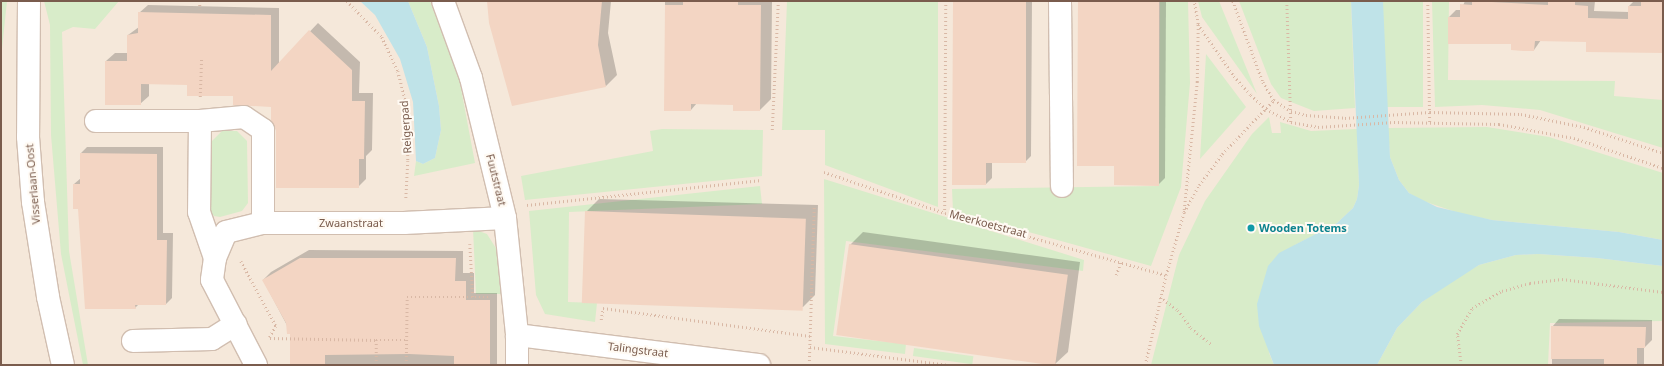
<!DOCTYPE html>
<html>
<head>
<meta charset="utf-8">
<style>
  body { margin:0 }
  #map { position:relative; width:1664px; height:366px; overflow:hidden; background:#fdf6ec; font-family:"Noto Sans",sans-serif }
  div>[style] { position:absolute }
  .residential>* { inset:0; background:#f5e8da; transform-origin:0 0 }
  .green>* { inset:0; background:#d8ecc9; transform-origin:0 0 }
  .water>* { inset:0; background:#bfe3e8 }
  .shadow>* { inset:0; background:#0003 }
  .building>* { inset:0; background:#f3d5c3; transform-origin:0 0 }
  .path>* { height:2.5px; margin-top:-1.25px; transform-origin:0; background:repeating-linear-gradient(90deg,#d9b8a5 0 1px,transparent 0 4px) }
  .roads { filter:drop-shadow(1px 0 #d1beb0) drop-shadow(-1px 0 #d1beb0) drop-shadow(0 1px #d1beb0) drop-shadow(0 -1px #d1beb0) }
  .minor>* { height:22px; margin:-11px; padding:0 11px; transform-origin:11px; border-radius:11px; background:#fff }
  .tertiary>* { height:22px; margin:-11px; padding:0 11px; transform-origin:11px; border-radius:11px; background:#fff }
  .dots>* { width:11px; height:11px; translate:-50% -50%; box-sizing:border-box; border:2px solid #fffaf3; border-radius:50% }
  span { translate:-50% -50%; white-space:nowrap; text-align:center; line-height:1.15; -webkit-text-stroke:4px #fffaf3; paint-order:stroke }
  .street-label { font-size:11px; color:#7a5c4d }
  .culture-label { font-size:11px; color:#0d838f; font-weight:700 }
  .left { translate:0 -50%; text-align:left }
  .frame { position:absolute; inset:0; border:2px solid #7a5c4d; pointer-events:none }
</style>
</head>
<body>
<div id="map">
  <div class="residential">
    <div style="left:1px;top:1px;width:1662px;height:364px"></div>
  </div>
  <div class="green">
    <div style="clip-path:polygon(1px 1px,7px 1px,1px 58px)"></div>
    <div style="clip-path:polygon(44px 1px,119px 1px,95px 29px,73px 27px,62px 32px,69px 251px,88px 365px,83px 365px,61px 254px,51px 135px,50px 25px)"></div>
    <div style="clip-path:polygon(408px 1px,430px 1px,459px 78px,475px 163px,414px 176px,416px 161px,423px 164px,435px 158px,441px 130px,439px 106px,427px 47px)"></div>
    <div style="clip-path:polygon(787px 1px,938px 1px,938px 207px,825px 165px,825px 130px,782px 130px)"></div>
    <div style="clip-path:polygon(1160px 1px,1188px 1px,1190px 83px,1181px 187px,1151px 266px,953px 211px,952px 189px,1159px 186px)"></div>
    <div style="clip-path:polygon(1198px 1px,1219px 1px,1257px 94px,1202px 17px)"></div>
    <div style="clip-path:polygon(1239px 1px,1351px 1px,1355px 108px,1314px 111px,1281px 98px,1271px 84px)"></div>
    <div style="left:1382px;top:1px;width:41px;height:106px"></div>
    <div style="clip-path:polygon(1432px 1px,1449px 1px,1448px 80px,1615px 81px,1614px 96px,1663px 100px,1663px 148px,1540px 110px,1482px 105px,1435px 107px)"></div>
    <div style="clip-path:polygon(1206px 54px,1246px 107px,1200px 159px)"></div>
    <div style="clip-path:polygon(1269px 117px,1272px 133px,1281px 133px,1280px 122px,1311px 131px,1357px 129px,1359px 185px,1357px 199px,1353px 208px,1337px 223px,1295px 245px,1269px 353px,1274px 365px,1151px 365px,1179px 255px,1205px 201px,1252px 134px)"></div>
    <div style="clip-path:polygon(1487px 127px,1549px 137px,1663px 173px,1663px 240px,1619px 232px,1492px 220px,1462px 214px,1420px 200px,1409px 193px,1399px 180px,1390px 157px,1388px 128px)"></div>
    <div style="clip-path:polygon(662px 129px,763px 130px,762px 176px,525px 200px,521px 176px,653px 151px,650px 131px)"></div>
    <div style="clip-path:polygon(222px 131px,237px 131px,247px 141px,248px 203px,242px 211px,220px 217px,214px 216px,208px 210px,209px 144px)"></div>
    <div style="clip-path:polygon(824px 179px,1084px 260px,1083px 271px,846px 241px,833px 336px,906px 344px,905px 354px,825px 344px)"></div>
    <div style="clip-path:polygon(760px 186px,762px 204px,569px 212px,568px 302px,597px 303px,595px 322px,545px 314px,536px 295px,529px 211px)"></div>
    <div style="clip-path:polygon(473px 229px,487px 234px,499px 253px,503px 294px,476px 294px)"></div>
    <div style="clip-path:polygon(1538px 254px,1597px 258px,1663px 266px,1663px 321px,1550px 323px,1548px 365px,1377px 365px,1397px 328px,1422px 302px,1451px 281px,1479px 265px,1516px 255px)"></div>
    <div style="left:914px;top:348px;width:60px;height:8px;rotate:8deg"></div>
  </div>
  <div class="water">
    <div style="clip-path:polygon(360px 1px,408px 1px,427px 47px,439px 106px,441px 130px,435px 158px,423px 164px,416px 161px,413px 102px,400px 59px,375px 15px)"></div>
    <div style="clip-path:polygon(1351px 1px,1383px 1px,1390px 157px,1399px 180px,1409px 193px,1437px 207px,1492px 220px,1619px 232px,1663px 240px,1663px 266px,1597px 258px,1538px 254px,1516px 255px,1479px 265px,1422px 302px,1397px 328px,1377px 365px,1274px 365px,1259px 326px,1257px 304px,1268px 266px,1279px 253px,1337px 223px,1353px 208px,1357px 199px,1359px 185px)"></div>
  </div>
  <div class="shadow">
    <div style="clip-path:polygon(488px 1px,611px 1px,608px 33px,617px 75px,606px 86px)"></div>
    <div style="clip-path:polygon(665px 1px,772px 1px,771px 99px,760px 110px,735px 104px,697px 103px,691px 110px,665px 110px)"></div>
    <div style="clip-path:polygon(954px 1px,1032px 1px,1031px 156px,1025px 162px,992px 162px,992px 178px,986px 184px)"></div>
    <div style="clip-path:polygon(1079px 1px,1166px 1px,1165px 178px,1158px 185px,1115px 165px)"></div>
    <div style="clip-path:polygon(1465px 1px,1595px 1px,1594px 11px,1629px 12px,1629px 6px,1634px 1px,1663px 1px,1663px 52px,1587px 41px,1541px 40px,1534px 50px,1512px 43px,1449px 43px,1449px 17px,1456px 10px,1461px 10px)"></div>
    <div style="clip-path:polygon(148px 5px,279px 8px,279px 64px,318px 23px,360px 62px,359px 93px,373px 93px,372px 150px,366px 156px,366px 179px,358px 187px,276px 130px,272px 106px,188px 84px,149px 83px,149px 96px,140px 104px,106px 61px,115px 53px,128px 53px,128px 35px,139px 27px,139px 13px)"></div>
    <div style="clip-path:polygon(87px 147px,163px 147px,163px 233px,173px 233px,172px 298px,166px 304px,139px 304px,135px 308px,79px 208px,74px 184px,81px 178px,81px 153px)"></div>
    <div style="clip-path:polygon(599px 199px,818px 205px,815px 295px,803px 307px,584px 302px,586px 212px)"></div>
    <div style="clip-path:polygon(863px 232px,1080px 262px,1068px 352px,1055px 364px,850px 245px)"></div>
    <div style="clip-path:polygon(309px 250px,463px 251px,463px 273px,474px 273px,474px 293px,497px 293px,497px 365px,291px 365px,291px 333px,263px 280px,271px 272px)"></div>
    <div style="clip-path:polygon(1559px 319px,1652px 320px,1652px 340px,1644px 348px,1644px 365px,1552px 365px,1552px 327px)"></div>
  </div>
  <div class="building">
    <div style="clip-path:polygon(487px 1px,602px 1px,598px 45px,606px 87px,512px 106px,489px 23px)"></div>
    <div style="clip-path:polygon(683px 1px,738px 1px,738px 5px,761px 5px,760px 111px,733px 111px,733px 105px,691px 104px,691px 111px,664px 111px,665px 5px,683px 5px)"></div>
    <div style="clip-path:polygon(953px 1px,1026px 1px,1026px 163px,986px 163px,986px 185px,952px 185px)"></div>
    <div style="clip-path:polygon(1078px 1px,1159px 1px,1159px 186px,1114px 185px,1114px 166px,1077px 166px)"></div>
    <div style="clip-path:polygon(1472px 1px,1548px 5px,1548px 1px,1575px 1px,1575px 5px,1588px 6px,1588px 18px,1628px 19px,1628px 6px,1641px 6px,1641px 1px,1663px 1px,1663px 53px,1586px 52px,1586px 42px,1535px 41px,1534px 51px,1523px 51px,1511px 50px,1511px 44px,1448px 44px,1448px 17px,1460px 17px,1460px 4px,1472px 5px)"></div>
    <div style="clip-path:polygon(138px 12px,271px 15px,271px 71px,309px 30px,352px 70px,352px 101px,365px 101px,364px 159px,359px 159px,359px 188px,276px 188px,276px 130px,271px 120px,271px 107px,233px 105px,233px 96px,187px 96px,187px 85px,141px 84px,141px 105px,105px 105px,105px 61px,127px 61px,127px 35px,138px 33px)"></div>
    <div style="clip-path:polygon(80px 153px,157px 154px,157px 240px,167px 240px,166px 305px,135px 305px,136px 309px,85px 309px,78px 209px,73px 209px,73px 184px,80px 184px)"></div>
    <div style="left:585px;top:211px;width:221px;height:92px;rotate:2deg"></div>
    <div style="left:849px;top:244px;width:221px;height:92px;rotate:8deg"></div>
    <div style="clip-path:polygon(300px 258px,456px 258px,455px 281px,466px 281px,466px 300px,490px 300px,490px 365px,454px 365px,454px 356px,409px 354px,325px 355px,325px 365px,290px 365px,290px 334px,287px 334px,286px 323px,262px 280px)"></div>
    <div style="clip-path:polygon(1551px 326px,1646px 327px,1645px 348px,1637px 348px,1637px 365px,1604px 365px,1604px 359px,1551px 359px)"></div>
  </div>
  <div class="path">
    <div style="left:200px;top:1px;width:8px;rotate:90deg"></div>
    <div style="left:347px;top:1px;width:50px;rotate:45.8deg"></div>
    <div style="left:382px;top:37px;width:38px;rotate:65deg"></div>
    <div style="left:398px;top:71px;width:37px;rotate:76deg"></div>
    <div style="left:407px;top:107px;width:54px;rotate:88.9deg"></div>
    <div style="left:408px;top:161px;width:37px;rotate:93deg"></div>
    <div style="left:946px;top:1px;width:212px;rotate:90.3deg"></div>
    <div style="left:945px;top:213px;width:230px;rotate:15.7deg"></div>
    <div style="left:1233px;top:1px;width:86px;rotate:69.7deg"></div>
    <div style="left:1263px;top:82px;width:21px;rotate:59deg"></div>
    <div style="left:1274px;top:100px;width:20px;rotate:33deg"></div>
    <div style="left:1291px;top:111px;width:16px;rotate:15deg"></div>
    <div style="left:1306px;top:115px;width:39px;rotate:4deg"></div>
    <div style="left:1345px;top:118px;width:85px;rotate:-4deg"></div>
    <div style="left:1430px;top:112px;width:91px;rotate:1.3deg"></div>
    <div style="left:1521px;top:114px;width:64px;rotate:11.7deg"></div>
    <div style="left:1584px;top:127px;width:83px;rotate:18.2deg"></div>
    <div style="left:1287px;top:1px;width:121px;rotate:88.1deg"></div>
    <div style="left:1428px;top:1px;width:122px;rotate:89.1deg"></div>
    <div style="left:1198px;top:24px;width:63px;rotate:55.3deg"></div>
    <div style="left:1234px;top:76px;width:25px;rotate:48deg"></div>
    <div style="left:1251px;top:95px;width:21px;rotate:43deg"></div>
    <div style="left:1266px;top:109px;width:28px;rotate:27deg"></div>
    <div style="left:1291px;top:122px;width:27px;rotate:10deg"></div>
    <div style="left:1318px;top:127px;width:76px;rotate:-3.8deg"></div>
    <div style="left:1394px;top:122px;width:105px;rotate:1.1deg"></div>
    <div style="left:1499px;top:124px;width:76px;rotate:10.6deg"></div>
    <div style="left:1574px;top:138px;width:94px;rotate:18.6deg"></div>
    <div style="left:200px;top:97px;width:38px;rotate:-88deg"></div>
    <div style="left:772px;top:130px;width:129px;rotate:-87.3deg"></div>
    <div style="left:824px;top:172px;width:128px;rotate:18.7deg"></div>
    <div style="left:527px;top:205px;width:236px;rotate:-6.1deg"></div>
    <div style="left:1184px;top:210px;width:129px;rotate:-84.2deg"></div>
    <div style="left:1197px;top:82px;width:58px;rotate:-89deg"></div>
    <div style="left:1198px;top:24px;width:23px;rotate:-100deg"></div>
    <div style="left:470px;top:244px;width:53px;rotate:86.8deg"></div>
    <div style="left:241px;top:261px;width:74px;rotate:61.7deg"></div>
    <div style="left:276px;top:326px;width:13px;rotate:119deg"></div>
    <div style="left:1116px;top:275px;width:15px;rotate:-70deg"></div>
    <div style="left:1160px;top:297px;width:22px;rotate:36deg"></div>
    <div style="left:1178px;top:310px;width:22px;rotate:54deg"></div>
    <div style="left:1191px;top:328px;width:27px;rotate:39deg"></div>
    <div style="left:601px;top:320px;width:12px;rotate:-81deg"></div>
    <div style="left:603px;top:308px;width:209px;rotate:7.7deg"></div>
    <div style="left:270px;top:338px;width:106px;rotate:1.1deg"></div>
    <div style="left:810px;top:347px;width:140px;rotate:7.4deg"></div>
    <div style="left:376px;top:365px;width:25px;rotate:-90deg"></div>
    <div style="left:376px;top:340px;width:30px"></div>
    <div style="left:406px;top:365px;width:68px;rotate:-89.2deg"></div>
    <div style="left:407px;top:297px;width:82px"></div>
    <div style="left:809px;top:365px;width:159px;rotate:-88.2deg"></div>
    <div style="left:1145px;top:365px;width:92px;rotate:-76.9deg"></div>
    <div style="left:1166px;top:275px;width:66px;rotate:-74.1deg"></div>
    <div style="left:1184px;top:212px;width:31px;rotate:-61deg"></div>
    <div style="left:1199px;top:185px;width:39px;rotate:-53deg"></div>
    <div style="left:1222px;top:154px;width:75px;rotate:-46.1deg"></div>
    <div style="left:1461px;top:365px;width:31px;rotate:-97deg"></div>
    <div style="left:1457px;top:334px;width:30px;rotate:-60deg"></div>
    <div style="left:1472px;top:308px;width:34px;rotate:-30deg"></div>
    <div style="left:1502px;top:291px;width:29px;rotate:-16deg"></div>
    <div style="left:1530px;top:283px;width:32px;rotate:-7deg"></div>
    <div style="left:1562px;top:279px;width:102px;rotate:7.3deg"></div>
  </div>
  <div class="roads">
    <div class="minor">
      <div style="left:443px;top:1px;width:82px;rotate:70deg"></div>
      <div style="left:471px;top:78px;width:144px;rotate:76.3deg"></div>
      <div style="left:505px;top:218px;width:118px;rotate:84.1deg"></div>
      <div style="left:517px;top:335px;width:30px;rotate:90deg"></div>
      <div style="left:1060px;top:1px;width:185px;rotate:89.4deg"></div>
      <div style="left:96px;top:121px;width:104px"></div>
      <div style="left:200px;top:121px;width:91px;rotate:90.6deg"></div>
      <div style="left:199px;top:212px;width:49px;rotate:70.8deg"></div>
      <div style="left:215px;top:258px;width:28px;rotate:-67deg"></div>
      <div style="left:226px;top:232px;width:38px;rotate:-14deg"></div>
      <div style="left:263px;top:223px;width:141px"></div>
      <div style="left:404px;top:223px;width:101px;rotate:-2.8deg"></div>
      <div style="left:200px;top:121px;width:44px;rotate:-5.2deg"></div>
      <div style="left:244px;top:117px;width:23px;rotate:34deg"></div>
      <div style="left:263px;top:130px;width:93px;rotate:90deg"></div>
      <div style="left:215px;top:258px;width:22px;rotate:98deg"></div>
      <div style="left:212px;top:280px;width:96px;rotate:62.6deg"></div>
      <div style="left:517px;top:335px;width:244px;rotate:7.1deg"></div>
      <div style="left:133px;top:341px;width:79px;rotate:-1.5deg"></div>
      <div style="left:212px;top:339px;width:28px;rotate:-32deg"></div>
    </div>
    <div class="tertiary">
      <div style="left:29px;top:1px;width:136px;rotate:90.4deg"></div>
      <div style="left:28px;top:137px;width:65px;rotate:85.6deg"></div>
      <div style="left:33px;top:202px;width:96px;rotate:81deg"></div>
      <div style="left:48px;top:297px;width:70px;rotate:77.6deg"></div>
    </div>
  </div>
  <div class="dots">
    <div style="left:1251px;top:228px;background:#0f9aa8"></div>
  </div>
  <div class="street-label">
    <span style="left:406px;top:127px;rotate:-94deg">Reigerpad</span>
    <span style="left:496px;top:180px;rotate:76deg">Fuutstraat</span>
    <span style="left:33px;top:184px;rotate:-95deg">Visserlaan-Oost</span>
    <span style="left:351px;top:223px">Zwaanstraat</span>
    <span style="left:988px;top:224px;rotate:15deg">Meerkoetstraat</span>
    <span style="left:638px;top:350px;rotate:7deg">Talingstraat</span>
  </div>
  <div class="culture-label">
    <span class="left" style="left:1259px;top:228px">Wooden Totems</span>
  </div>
  <div class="frame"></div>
</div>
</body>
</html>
